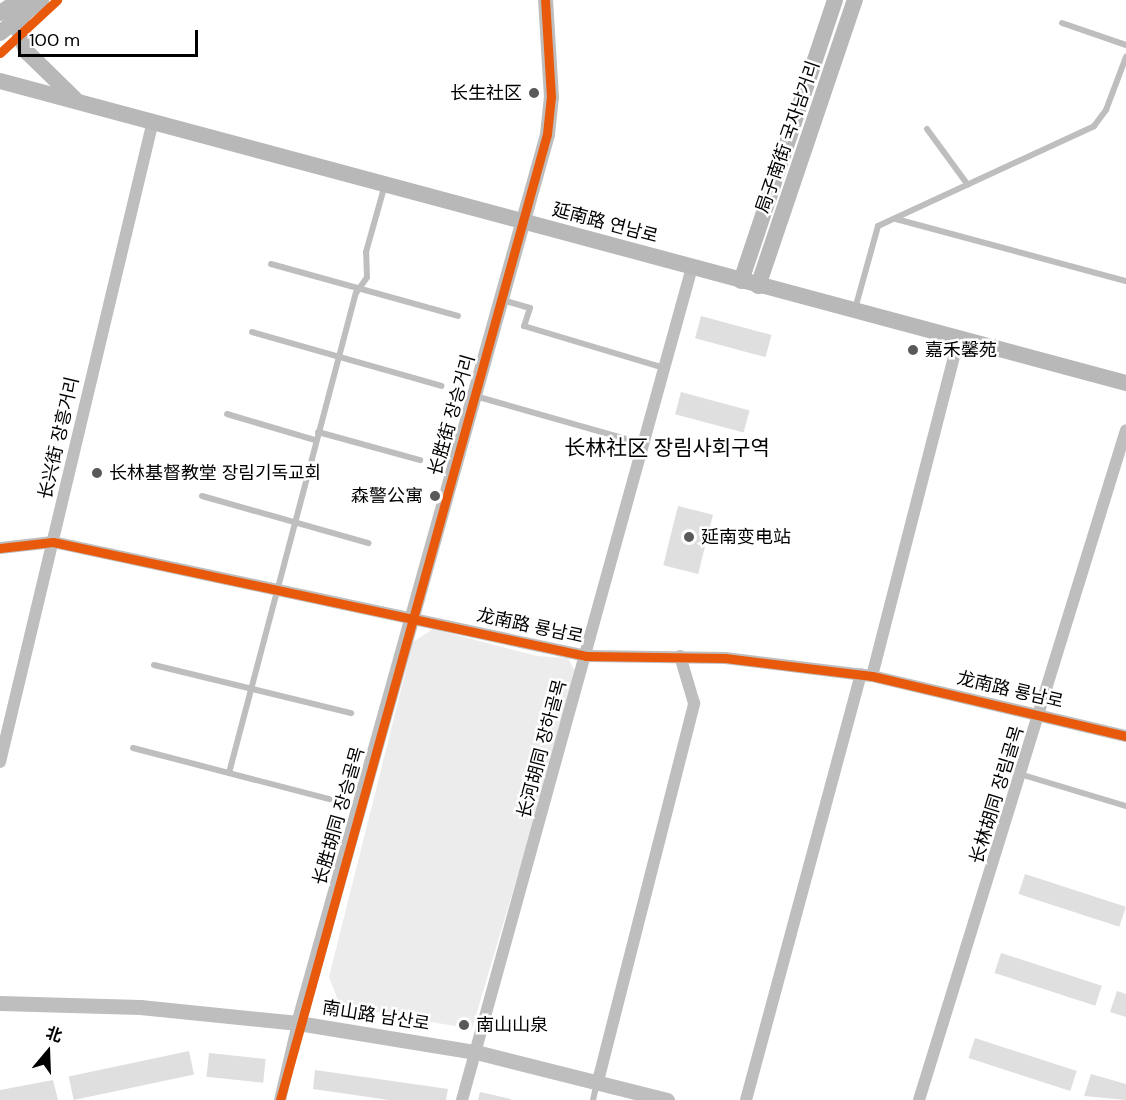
<!DOCTYPE html>
<html>
<head>
<meta charset="utf-8">
<style>
  body { margin:0 }
  #map { position:relative; width:1126px; height:1100px; overflow:hidden; background:#fff; font-family:"DM Sans","Noto Sans SC","Noto Sans KR",sans-serif }
  div>[style] { position:absolute }
  .green>* { inset:0; background:#ececec }
  .building>* { inset:0; background:#dfdfdf; transform-origin:0 0 }
  .service>* { height:6px; margin:-3px; padding:0 3px; transform-origin:3px; border-radius:3px; background:#bebebe }
  .minor>* { height:12px; margin:-6px; padding:0 6px; transform-origin:6px; border-radius:6px; background:#bebebe }
  .tertiary>* { height:15px; margin:-7.5px; padding:0 7.5px; transform-origin:7.5px; border-radius:7.5px; background:#bebebe }
  .secondary>* { height:16px; margin:-8px; padding:0 8px; transform-origin:8px; border-radius:8px; background:#b8b8b8 }
  .cycleway>* { height:9px; margin:-4.5px; padding:0 4.5px; transform-origin:4.5px; border-radius:4.5px; background:#e8590c }
  .dots>* { width:16px; height:16px; translate:-50% -50%; box-sizing:border-box; border:3px solid #fff; border-radius:50% }
  span { translate:-50% -50%; white-space:nowrap; text-align:center; line-height:1.15; -webkit-text-stroke:5px #fff; paint-order:stroke }
  .poi-label { font-size:18px; color:#000 }
  .right { translate:-100% -50%; text-align:right }
  .left { translate:0 -50%; text-align:left }
  .street-label { font-size:18px; color:#000 }
  .quarter-label { font-size:21px; color:#000 }
  .north { position:absolute; left:18px; top:1022px; width:60px; height:60px; -webkit-text-stroke:4px #fff; paint-order:stroke; rotate:19deg; font-size:16px; font-weight:700; line-height:24px; text-align:center; color:#000 }
  .north::after { content:''; display:block; margin:auto; width:21px; height:27px; background:#000; clip-path:polygon(50% 0,100% 100%,50% 72%,0 100%) }
  .scale { position:absolute; left:18px; top:30px; width:180px; height:27px; box-sizing:border-box; border:3px solid #000; border-top:0; padding-left:8px; font-size:18px; line-height:21px; white-space:nowrap; color:#000; -webkit-text-stroke:4px #fff; paint-order:stroke }
</style>
</head>
<body>
<div id="map">
  <div class="green">
    <div style="clip-path:polygon(433px 629px,537px 656px,568px 658px,577px 675px,472px 1029px,340px 1006px,329px 977px,413px 642px)"></div>
  </div>
  <div class="building">
    <div style="left:701px;top:316px;width:73px;height:23px;rotate:15deg"></div>
    <div style="left:681px;top:392px;width:71px;height:23px;rotate:15deg"></div>
    <div style="left:678px;top:506px;width:36px;height:61px;rotate:14deg"></div>
    <div style="left:1025px;top:874px;width:106px;height:21px;rotate:18deg"></div>
    <div style="left:1001px;top:953px;width:106px;height:21px;rotate:18deg"></div>
    <div style="clip-path:polygon(1117px 991px,1126px 994px,1126px 1017px,1110px 1012px)"></div>
    <div style="left:975px;top:1038px;width:107px;height:21px;rotate:18deg"></div>
    <div style="left:189px;top:1051px;width:24px;height:123px;rotate:78deg"></div>
    <div style="left:209px;top:1053px;width:57px;height:24px;rotate:6deg"></div>
    <div style="clip-path:polygon(315px 1070px,448px 1089px,446px 1100px,389px 1100px,313px 1089px)"></div>
    <div style="clip-path:polygon(1091px 1074px,1126px 1084px,1126px 1100px,1084px 1096px)"></div>
    <div style="clip-path:polygon(53px 1080px,58px 1100px,0 1100px,0 1090px)"></div>
    <div style="clip-path:polygon(480px 1092px,511px 1099px,511px 1100px,478px 1100px)"></div>
  </div>
  <div class="service">
    <div style="left:1062px;top:23px;width:68px;rotate:19deg"></div>
    <div style="left:927px;top:129px;width:69px;rotate:53.8deg"></div>
    <div style="left:896px;top:219px;width:238px;rotate:15.1deg"></div>
    <div style="left:271px;top:264px;width:194px;rotate:15.5deg"></div>
    <div style="left:502px;top:300px;width:29px;rotate:16deg"></div>
    <div style="left:530px;top:308px;width:19px;rotate:108deg"></div>
    <div style="left:524px;top:326px;width:146px;rotate:16.7deg"></div>
    <div style="left:855px;top:309px;width:86px;rotate:-74.5deg"></div>
    <div style="left:878px;top:226px;width:238px;rotate:-24.8deg"></div>
    <div style="left:1094px;top:126px;width:20px;rotate:-53deg"></div>
    <div style="left:1106px;top:110px;width:57px;rotate:-69.3deg"></div>
    <div style="left:252px;top:332px;width:197px;rotate:15.9deg"></div>
    <div style="left:475px;top:396px;width:176px;rotate:15.9deg"></div>
    <div style="left:227px;top:414px;width:92px;rotate:16.5deg"></div>
    <div style="left:318px;top:432px;width:106px;rotate:15.4deg"></div>
    <div style="left:202px;top:496px;width:173px;rotate:15.8deg"></div>
    <div style="left:154px;top:665px;width:203px;rotate:13.7deg"></div>
    <div style="left:133px;top:748px;width:203px;rotate:14.6deg"></div>
    <div style="left:229px;top:773px;width:497px;rotate:-75.2deg"></div>
    <div style="left:356px;top:293px;width:19px;rotate:-55deg"></div>
    <div style="left:367px;top:277px;width:25px;rotate:-92deg"></div>
    <div style="left:366px;top:252px;width:66px;rotate:-74.3deg"></div>
    <div style="left:1023px;top:775px;width:108px;rotate:16.8deg"></div>
    <div style="left:593px;top:1100px;width:17px;rotate:-77deg"></div>
  </div>
  <div class="minor">
    <div style="left:0;top:548px;width:53px;rotate:-6.5deg"></div>
    <div style="left:53px;top:542px;width:545px;rotate:12.07deg"></div>
    <div style="left:586px;top:656px;width:139px;rotate:0.8deg"></div>
    <div style="left:725px;top:658px;width:148px;rotate:7deg"></div>
    <div style="left:872px;top:676px;width:261px;rotate:13.3deg"></div>
    <div style="left:872px;top:676px;width:346px;rotate:-75.6deg"></div>
    <div style="left:0;top:762px;width:659px;rotate:-76.58deg"></div>
    <div style="left:598px;top:1081px;width:390px;rotate:-75.7deg"></div>
    <div style="left:694px;top:703px;width:49px;rotate:-106.6deg"></div>
    <div style="left:280px;top:1100px;width:79px;rotate:-76.8deg"></div>
    <div style="left:462px;top:1100px;width:864px;rotate:-74.56deg"></div>
    <div style="left:746px;top:1100px;width:441px;rotate:-74.9deg"></div>
    <div style="left:919px;top:1100px;width:701px;rotate:-72.83deg"></div>
  </div>
  <div class="tertiary">
    <div style="left:0;top:1003px;width:140px;rotate:1.6deg"></div>
    <div style="left:140px;top:1007px;width:159px;rotate:5.8deg"></div>
    <div style="left:298px;top:1023px;width:180px;rotate:9.3deg"></div>
    <div style="left:476px;top:1052px;width:197px;rotate:14.1deg"></div>
    <div style="left:298px;top:1023px;width:923px;rotate:-74.35deg"></div>
    <div style="left:547px;top:134px;width:37px;rotate:-84deg"></div>
    <div style="left:551px;top:97px;width:97px;rotate:-93.5deg"></div>
  </div>
  <div class="secondary">
    <div style="left:0;top:13px;width:24px;rotate:-33deg"></div>
    <div style="left:22px;top:18px;width:12px;rotate:110deg"></div>
    <div style="left:18px;top:29px;width:25px;rotate:69deg"></div>
    <div style="left:27px;top:52px;width:67px;rotate:44.4deg"></div>
    <div style="left:0;top:33px;width:53px;rotate:-38.8deg"></div>
    <div style="left:0;top:81px;width:1166px;rotate:15.01deg"></div>
    <div style="left:741px;top:281px;width:296px;rotate:-71.5deg"></div>
    <div style="left:758px;top:286px;width:302px;rotate:-71.3deg"></div>
  </div>
  <div class="cycleway">
    <div style="left:0;top:53px;width:78px;rotate:-42.9deg"></div>
    <div style="left:0;top:548px;width:53px;rotate:-6.5deg"></div>
    <div style="left:53px;top:542px;width:545px;rotate:12.07deg"></div>
    <div style="left:586px;top:656px;width:139px;rotate:0.8deg"></div>
    <div style="left:725px;top:658px;width:148px;rotate:7deg"></div>
    <div style="left:872px;top:676px;width:261px;rotate:13.3deg"></div>
    <div style="left:280px;top:1100px;width:1002px;rotate:-74.55deg"></div>
    <div style="left:547px;top:134px;width:37px;rotate:-84deg"></div>
    <div style="left:551px;top:97px;width:97px;rotate:-93.5deg"></div>
  </div>
  <div class="dots">
    <div style="left:534px;top:93px;background:#595959"></div>
    <div style="left:913px;top:350px;background:#595959"></div>
    <div style="left:97px;top:473px;background:#595959"></div>
    <div style="left:435px;top:496px;background:#595959"></div>
    <div style="left:689px;top:537px;background:#595959"></div>
    <div style="left:464px;top:1025px;background:#595959"></div>
  </div>
  <div class="poi-label">
    <span class="right" style="left:522px;top:93px">长生社区</span>
    <span class="left" style="left:925px;top:350px">嘉禾馨苑</span>
    <span class="left" style="left:109px;top:473px">长林基督教堂 장림기독교회</span>
    <span class="right" style="left:423px;top:496px">森警公寓</span>
    <span class="left" style="left:701px;top:537px">延南变电站</span>
    <span class="left" style="left:476px;top:1025px">南山山泉</span>
  </div>
  <div class="street-label">
    <span style="left:788px;top:137px;rotate:-71deg">局子南街 국자남거리</span>
    <span style="left:605px;top:223px;rotate:15deg">延南路 연남로</span>
    <span style="left:452px;top:415px;rotate:-74deg">长胜街 장승거리</span>
    <span style="left:59px;top:438px;rotate:-77deg">长兴街 장흥거리</span>
    <span style="left:530px;top:626px;rotate:12deg">龙南路 룡남로</span>
    <span style="left:1010px;top:690px;rotate:13deg">龙南路 룡남로</span>
    <span style="left:542px;top:749px;rotate:-75deg">长河胡同 장하골목</span>
    <span style="left:997px;top:795px;rotate:-73deg">长林胡同 장림골목</span>
    <span style="left:339px;top:816px;rotate:-74deg">长胜胡同 장승골목</span>
    <span style="left:376px;top:1016px;rotate:9deg">南山路 남산로</span>
  </div>
  <div class="quarter-label">
    <span style="left:667px;top:448px">长林社区 장림사회구역</span>
  </div>
  <div class="north">北</div>
  <div class="scale">100 m</div>
</div>
</body>
</html>
